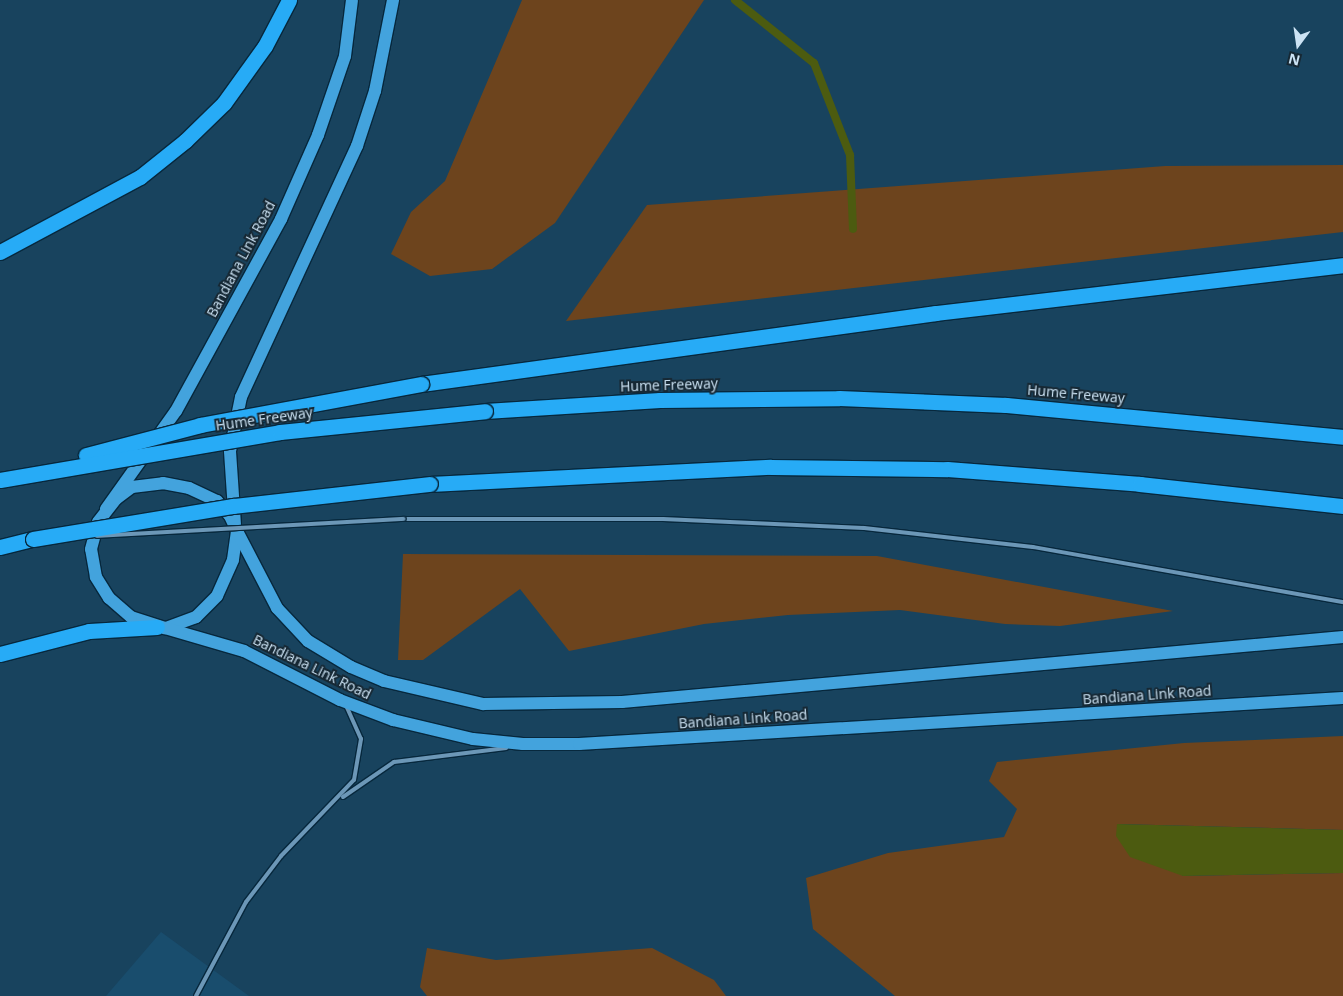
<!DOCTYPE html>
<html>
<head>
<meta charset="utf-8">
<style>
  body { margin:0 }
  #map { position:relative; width:1343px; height:996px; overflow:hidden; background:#18435e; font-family:"Open Sans",sans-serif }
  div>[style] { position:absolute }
  .built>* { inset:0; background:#194d6d }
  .green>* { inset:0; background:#6d441d }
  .water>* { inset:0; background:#4c5b10 }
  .stream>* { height:8px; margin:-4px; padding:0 4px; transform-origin:4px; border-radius:4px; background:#4c5b10 }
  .roads { filter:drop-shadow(1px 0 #07283d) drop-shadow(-1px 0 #07283d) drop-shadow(0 1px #07283d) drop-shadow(0 -1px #07283d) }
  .service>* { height:4px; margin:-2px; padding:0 2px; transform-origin:2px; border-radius:2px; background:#6c97b7 }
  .primary>* { height:12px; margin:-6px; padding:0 6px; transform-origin:6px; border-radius:6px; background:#43a3dd }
  .motorway>* { height:15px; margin:-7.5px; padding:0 7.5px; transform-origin:7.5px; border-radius:7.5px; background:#27abf6 }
  .bridges { filter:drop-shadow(1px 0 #07283d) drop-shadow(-1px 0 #07283d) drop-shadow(0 1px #07283d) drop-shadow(0 -1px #07283d) }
  .service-bridge>* { height:4px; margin:-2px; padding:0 2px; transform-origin:2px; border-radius:2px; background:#6c97b7 }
  .motorway-bridge>* { height:15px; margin:-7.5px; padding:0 7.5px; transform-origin:7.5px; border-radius:7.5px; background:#27abf6 }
  span { translate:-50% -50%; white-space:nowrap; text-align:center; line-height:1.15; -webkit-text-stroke:4px #162834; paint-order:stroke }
  .street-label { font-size:14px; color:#cce3f4 }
  .north { position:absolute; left:1273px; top:20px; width:50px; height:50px; -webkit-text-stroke:4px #162834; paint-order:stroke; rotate:194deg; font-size:14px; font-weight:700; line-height:20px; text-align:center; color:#cce3f4 }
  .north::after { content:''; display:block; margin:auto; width:18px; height:22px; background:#cce3f4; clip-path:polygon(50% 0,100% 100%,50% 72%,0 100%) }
</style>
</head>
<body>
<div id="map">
  <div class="built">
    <div style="clip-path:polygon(161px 932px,249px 996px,106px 996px)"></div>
  </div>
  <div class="green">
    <div style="clip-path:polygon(522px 0,704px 0,555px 223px,492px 269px,430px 276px,391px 254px,411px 212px,445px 181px)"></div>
    <div style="clip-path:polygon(1343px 165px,1343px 232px,566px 321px,647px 205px,1165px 166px)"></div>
    <div style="clip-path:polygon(403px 554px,877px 556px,1173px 611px,1060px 626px,1005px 624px,900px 610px,788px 615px,704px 624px,569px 651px,520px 589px,423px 660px,398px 660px)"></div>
    <div style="clip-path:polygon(1343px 736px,1343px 830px,1118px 824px,1183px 876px,1343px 873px,1343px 996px,895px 996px,813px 929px,806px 878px,888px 853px,1004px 837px,1017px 809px,989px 781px,997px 762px,1184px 743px)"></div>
    <div style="clip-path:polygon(427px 948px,496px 960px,652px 948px,714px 980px,726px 996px,427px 996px,420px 987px)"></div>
  </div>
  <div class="water">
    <div style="clip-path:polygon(1117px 824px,1343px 830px,1343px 873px,1183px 876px,1130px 857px,1116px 836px)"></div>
  </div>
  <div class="stream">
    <div style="left:735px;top:0;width:101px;rotate:38.6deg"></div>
    <div style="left:814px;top:63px;width:99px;rotate:68.6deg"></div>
    <div style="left:850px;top:155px;width:74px;rotate:87.7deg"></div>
  </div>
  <div class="roads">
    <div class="service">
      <div style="left:404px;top:519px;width:259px"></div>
      <div style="left:663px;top:519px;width:201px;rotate:2.6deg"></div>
      <div style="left:864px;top:528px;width:170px;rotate:6.4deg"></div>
      <div style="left:1033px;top:547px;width:315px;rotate:10.1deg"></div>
      <div style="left:343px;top:797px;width:62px;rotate:-34.5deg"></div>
      <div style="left:394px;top:762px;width:113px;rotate:-7.1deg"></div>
      <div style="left:196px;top:996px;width:106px;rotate:-62deg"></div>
      <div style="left:246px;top:902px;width:58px;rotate:-52.7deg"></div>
      <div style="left:281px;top:856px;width:105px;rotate:-46.2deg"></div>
      <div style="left:354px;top:780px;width:42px;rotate:-80.3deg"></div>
      <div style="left:361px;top:739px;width:35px;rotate:-114deg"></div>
    </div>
    <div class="primary">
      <div style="left:163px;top:483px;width:26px;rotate:11deg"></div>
      <div style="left:189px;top:488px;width:31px;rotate:25deg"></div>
      <div style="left:217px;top:501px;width:20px;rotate:49deg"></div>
      <div style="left:230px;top:516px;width:17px;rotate:65deg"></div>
      <div style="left:237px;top:531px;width:29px;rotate:98deg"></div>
      <div style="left:233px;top:560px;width:39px;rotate:114deg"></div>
      <div style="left:217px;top:596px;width:30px;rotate:135deg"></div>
      <div style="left:196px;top:617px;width:33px;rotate:160deg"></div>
      <div style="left:165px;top:628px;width:36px;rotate:-162deg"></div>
      <div style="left:131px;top:617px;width:29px;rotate:-139deg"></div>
      <div style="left:109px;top:598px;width:25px;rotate:-122deg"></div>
      <div style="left:96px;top:577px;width:28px;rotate:-100deg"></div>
      <div style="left:91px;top:549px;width:28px;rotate:-75deg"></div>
      <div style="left:98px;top:522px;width:29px;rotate:-52deg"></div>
      <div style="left:116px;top:499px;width:20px;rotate:-37deg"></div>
      <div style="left:132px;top:487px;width:31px;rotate:-7deg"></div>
      <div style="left:106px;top:509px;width:120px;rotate:-54.5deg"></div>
      <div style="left:176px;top:411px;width:219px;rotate:-61.3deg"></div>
      <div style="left:281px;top:219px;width:92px;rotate:-66.2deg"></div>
      <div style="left:318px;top:135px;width:83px;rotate:-71.1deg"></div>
      <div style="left:345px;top:56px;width:56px;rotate:-82.9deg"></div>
      <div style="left:235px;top:525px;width:74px;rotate:-93.9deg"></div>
      <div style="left:230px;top:451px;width:55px;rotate:-78.5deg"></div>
      <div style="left:241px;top:397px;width:277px;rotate:-65.2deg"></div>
      <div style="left:357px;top:146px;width:58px;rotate:-71.9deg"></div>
      <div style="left:375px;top:91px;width:93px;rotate:-78.8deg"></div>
      <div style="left:237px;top:531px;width:87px;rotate:62.5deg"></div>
      <div style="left:277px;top:608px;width:45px;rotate:46.8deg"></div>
      <div style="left:308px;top:641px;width:50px;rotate:31.2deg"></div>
      <div style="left:351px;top:667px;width:36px;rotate:23deg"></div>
      <div style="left:384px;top:681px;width:102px;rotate:13.1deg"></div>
      <div style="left:483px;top:704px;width:139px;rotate:-0.8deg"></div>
      <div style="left:622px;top:702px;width:724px;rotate:-5.15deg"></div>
      <div style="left:165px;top:628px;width:82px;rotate:16.2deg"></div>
      <div style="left:244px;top:651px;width:108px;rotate:27deg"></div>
      <div style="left:340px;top:700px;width:57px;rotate:20.7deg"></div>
      <div style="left:393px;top:720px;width:82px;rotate:13.4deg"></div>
      <div style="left:473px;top:739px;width:50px;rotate:5.7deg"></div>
      <div style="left:523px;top:744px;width:56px"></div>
      <div style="left:579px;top:744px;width:765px;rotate:-3.45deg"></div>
    </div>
    <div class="motorway">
      <div style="left:0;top:252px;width:159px;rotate:-28.2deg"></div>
      <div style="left:140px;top:177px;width:58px;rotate:-38.7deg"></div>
      <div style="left:185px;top:141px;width:54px;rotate:-44.3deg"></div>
      <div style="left:224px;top:103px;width:70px;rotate:-54.3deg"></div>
      <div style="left:265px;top:46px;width:52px;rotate:-62.4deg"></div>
      <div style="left:421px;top:384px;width:520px;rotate:-7.85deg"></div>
      <div style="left:936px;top:313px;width:410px;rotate:-6.7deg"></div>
      <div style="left:485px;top:411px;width:175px;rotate:-3.6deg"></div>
      <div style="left:660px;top:400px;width:179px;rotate:-0.6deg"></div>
      <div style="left:839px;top:398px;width:167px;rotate:2.4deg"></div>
      <div style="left:1006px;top:405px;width:339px;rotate:5.4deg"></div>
      <div style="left:430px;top:484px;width:341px;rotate:-2.9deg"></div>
      <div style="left:771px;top:467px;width:176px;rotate:0.7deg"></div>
      <div style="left:947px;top:469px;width:194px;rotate:4.4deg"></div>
      <div style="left:1140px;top:484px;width:204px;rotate:6.2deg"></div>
      <div style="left:0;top:547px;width:34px;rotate:-14deg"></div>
      <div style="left:0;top:654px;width:92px;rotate:-14.5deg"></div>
      <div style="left:89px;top:631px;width:68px;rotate:-3.4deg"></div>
    </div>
  </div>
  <div class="bridges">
    <div class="service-bridge">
      <div style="left:97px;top:536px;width:307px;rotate:-3.2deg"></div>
    </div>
    <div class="motorway-bridge">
      <div style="left:86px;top:455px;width:118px;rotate:-14.7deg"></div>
      <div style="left:200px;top:425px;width:225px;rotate:-10.5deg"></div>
      <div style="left:0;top:480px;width:284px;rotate:-9.7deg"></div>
      <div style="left:280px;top:432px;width:206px;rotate:-5.8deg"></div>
      <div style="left:33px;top:539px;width:203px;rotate:-9.4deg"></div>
      <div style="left:233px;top:506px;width:198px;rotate:-6.4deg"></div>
    </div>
  </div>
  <div class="street-label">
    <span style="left:241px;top:259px;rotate:-62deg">Bandiana Link Road</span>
    <span style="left:669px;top:385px;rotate:-2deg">Hume Freeway</span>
    <span style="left:1076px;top:394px;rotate:5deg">Hume Freeway</span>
    <span style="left:264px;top:419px;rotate:-8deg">Hume Freeway</span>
    <span style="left:312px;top:667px;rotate:26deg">Bandiana Link Road</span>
    <span style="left:1147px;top:695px;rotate:-4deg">Bandiana Link Road</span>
    <span style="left:743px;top:719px;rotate:-4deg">Bandiana Link Road</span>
  </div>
  <div class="north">N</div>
</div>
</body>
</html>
